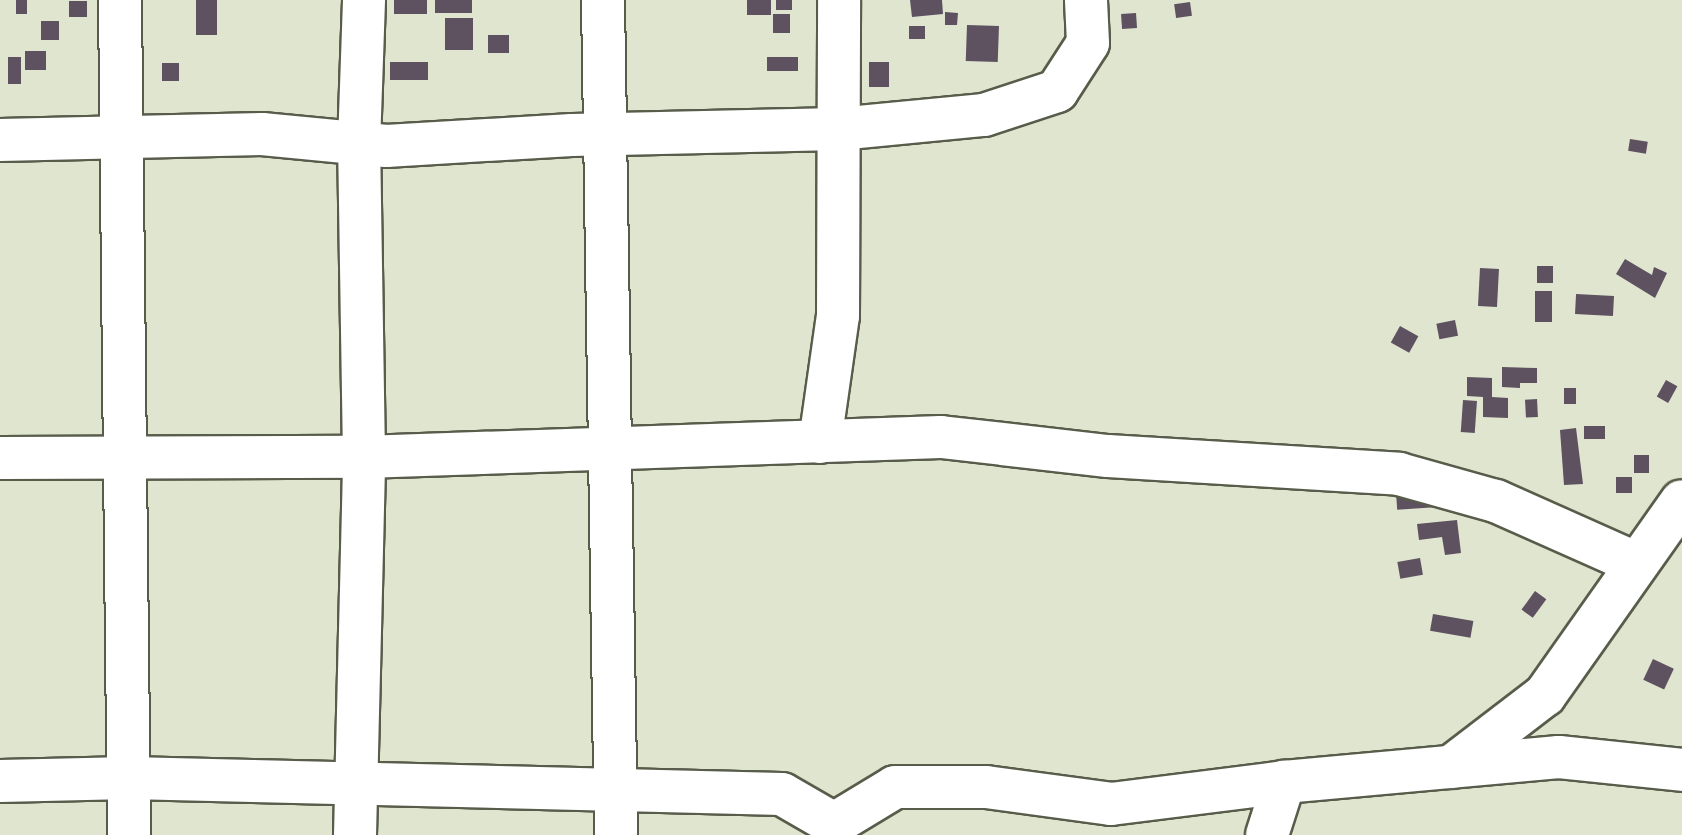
<!DOCTYPE html>
<html>
<head>
<meta charset="utf-8">
<style>
  body { margin:0 }
  #map { position:relative; width:1682px; height:835px; overflow:hidden; background:#dfe5cf; font-family:Ubuntu,sans-serif }
  div>[style] { position:absolute }
  .building>* { inset:0; background:#5e5160; transform-origin:0 0 }
  .roads { filter:drop-shadow(2px 0 #585c4a) drop-shadow(-2px 0 #585c4a) drop-shadow(0 2px #585c4a) drop-shadow(0 -2px #585c4a) }
  .minor>* { height:42px; margin:-21px; padding:0 21px; transform-origin:21px; border-radius:21px; background:#fff }
  span { translate:-50% -50%; white-space:nowrap; text-align:center; line-height:1.15; -webkit-text-stroke:8px #dfe5cf; paint-order:stroke }
</style>
</head>
<body>
<div id="map">
  <div class="building">
    <div style="left:16px;top:0;width:11px;height:14px"></div>
    <div style="left:196px;top:0;width:21px;height:35px"></div>
    <div style="left:394px;top:0;width:33px;height:14px"></div>
    <div style="left:435px;top:0;width:37px;height:13px"></div>
    <div style="left:747px;top:0;width:24px;height:15px"></div>
    <div style="left:776px;top:0;width:16px;height:10px"></div>
    <div style="clip-path:polygon(910px 0,942px 0,943px 14px,912px 17px)"></div>
    <div style="left:69px;top:1px;width:18px;height:16px"></div>
    <div style="left:1190px;top:2px;width:14px;height:16px;rotate:82deg"></div>
    <div style="clip-path:polygon(945px 12px,958px 13px,957px 25px,945px 25px)"></div>
    <div style="left:1136px;top:13px;width:15px;height:15px;rotate:86deg"></div>
    <div style="left:773px;top:14px;width:17px;height:19px"></div>
    <div style="left:445px;top:18px;width:28px;height:32px"></div>
    <div style="left:41px;top:21px;width:18px;height:19px"></div>
    <div style="left:967px;top:25px;width:32px;height:36px;rotate:2deg"></div>
    <div style="left:925px;top:26px;width:13px;height:16px;rotate:90deg"></div>
    <div style="left:488px;top:35px;width:21px;height:18px"></div>
    <div style="left:25px;top:51px;width:21px;height:19px"></div>
    <div style="left:8px;top:57px;width:13px;height:27px"></div>
    <div style="left:767px;top:57px;width:31px;height:14px"></div>
    <div style="left:390px;top:62px;width:38px;height:18px"></div>
    <div style="left:869px;top:62px;width:20px;height:25px"></div>
    <div style="left:162px;top:63px;width:17px;height:18px"></div>
    <div style="left:1630px;top:139px;width:18px;height:12px;rotate:9deg"></div>
    <div style="clip-path:polygon(1625px 259px,1652px 275px,1654px 267px,1667px 273px,1655px 298px,1616px 274px)"></div>
    <div style="left:1537px;top:266px;width:16px;height:17px"></div>
    <div style="left:1480px;top:268px;width:19px;height:38px;rotate:3deg"></div>
    <div style="left:1535px;top:291px;width:17px;height:31px"></div>
    <div style="left:1614px;top:296px;width:20px;height:38px;rotate:93deg"></div>
    <div style="left:1455px;top:320px;width:16px;height:19px;rotate:79deg"></div>
    <div style="left:1400px;top:326px;width:21px;height:19px;rotate:29deg"></div>
    <div style="clip-path:polygon(1502px 367px,1537px 368px,1537px 383px,1520px 383px,1520px 388px,1502px 387px)"></div>
    <div style="clip-path:polygon(1467px 377px,1492px 378px,1492px 397px,1508px 398px,1508px 418px,1483px 417px,1483px 397px,1467px 396px)"></div>
    <div style="left:1666px;top:380px;width:13px;height:19px;rotate:29deg"></div>
    <div style="left:1576px;top:388px;width:16px;height:12px;rotate:90deg"></div>
    <div style="left:1537px;top:399px;width:18px;height:12px;rotate:87deg"></div>
    <div style="left:1463px;top:400px;width:14px;height:32px;rotate:4deg"></div>
    <div style="left:1584px;top:426px;width:21px;height:13px"></div>
    <div style="clip-path:polygon(1576px 428px,1583px 484px,1564px 485px,1560px 430px)"></div>
    <div style="left:1634px;top:455px;width:15px;height:18px"></div>
    <div style="left:1616px;top:477px;width:16px;height:16px"></div>
    <div style="left:1437px;top:491px;width:16px;height:41px;rotate:86deg"></div>
    <div style="clip-path:polygon(1457px 520px,1461px 553px,1445px 555px,1442px 537px,1419px 540px,1417px 524px)"></div>
    <div style="left:1420px;top:558px;width:17px;height:23px;rotate:80deg"></div>
    <div style="left:1535px;top:591px;width:14px;height:23px;rotate:36deg"></div>
    <div style="left:1433px;top:614px;width:41px;height:17px;rotate:10deg"></div>
    <div style="left:1653px;top:659px;width:23px;height:23px;rotate:25deg"></div>
  </div>
  <div class="roads">
    <div class="minor">
      <div style="left:120px;top:0;width:835px;rotate:89.38deg"></div>
      <div style="left:603px;top:0;width:835px;rotate:89.11deg"></div>
      <div style="left:0;top:140px;width:262px;rotate:-1.3deg"></div>
      <div style="left:262px;top:134px;width:125px;rotate:5.5deg"></div>
      <div style="left:386px;top:146px;width:186px;rotate:-3.4deg"></div>
      <div style="left:572px;top:135px;width:266px;rotate:-1.3deg"></div>
      <div style="left:838px;top:129px;width:147px;rotate:-5.5deg"></div>
      <div style="left:984px;top:115px;width:77px;rotate:-18.2deg"></div>
      <div style="left:1057px;top:91px;width:57px;rotate:-57.1deg"></div>
      <div style="left:1088px;top:43px;width:43px;rotate:-92.7deg"></div>
      <div style="left:820px;top:442px;width:127px;rotate:-81.9deg"></div>
      <div style="left:838px;top:316px;width:316px;rotate:-89.8deg"></div>
      <div style="left:0;top:458px;width:364px;rotate:-0.2deg"></div>
      <div style="left:364px;top:457px;width:577px;rotate:-1.99deg"></div>
      <div style="left:941px;top:437px;width:168px;rotate:6.5deg"></div>
      <div style="left:1108px;top:456px;width:292px;rotate:3.5deg"></div>
      <div style="left:1399px;top:474px;width:101px;rotate:15.6deg"></div>
      <div style="left:1496px;top:501px;width:152px;rotate:24deg"></div>
      <div style="left:1451px;top:767px;width:118px;rotate:-37.5deg"></div>
      <div style="left:1545px;top:695px;width:237px;rotate:-54.8deg"></div>
      <div style="left:0;top:781px;width:129px;rotate:-1.3deg"></div>
      <div style="left:129px;top:778px;width:653px;rotate:1.4deg"></div>
      <div style="left:782px;top:794px;width:60px;rotate:30deg"></div>
      <div style="left:834px;top:824px;width:71px;rotate:-31.2deg"></div>
      <div style="left:895px;top:787px;width:91px"></div>
      <div style="left:986px;top:787px;width:126px;rotate:7.7deg"></div>
      <div style="left:1111px;top:804px;width:174px;rotate:-7.2deg"></div>
      <div style="left:1284px;top:782px;width:276px;rotate:-5.2deg"></div>
      <div style="left:1559px;top:757px;width:124px;rotate:6deg"></div>
      <div style="left:355px;top:835px;width:378px;rotate:-88.6deg"></div>
      <div style="left:364px;top:457px;width:313px;rotate:-90.9deg"></div>
      <div style="left:359px;top:144px;width:144px;rotate:-88deg"></div>
      <div style="left:1267px;top:835px;width:56px;rotate:-72.2deg"></div>
    </div>
  </div>
</div>
</body>
</html>
